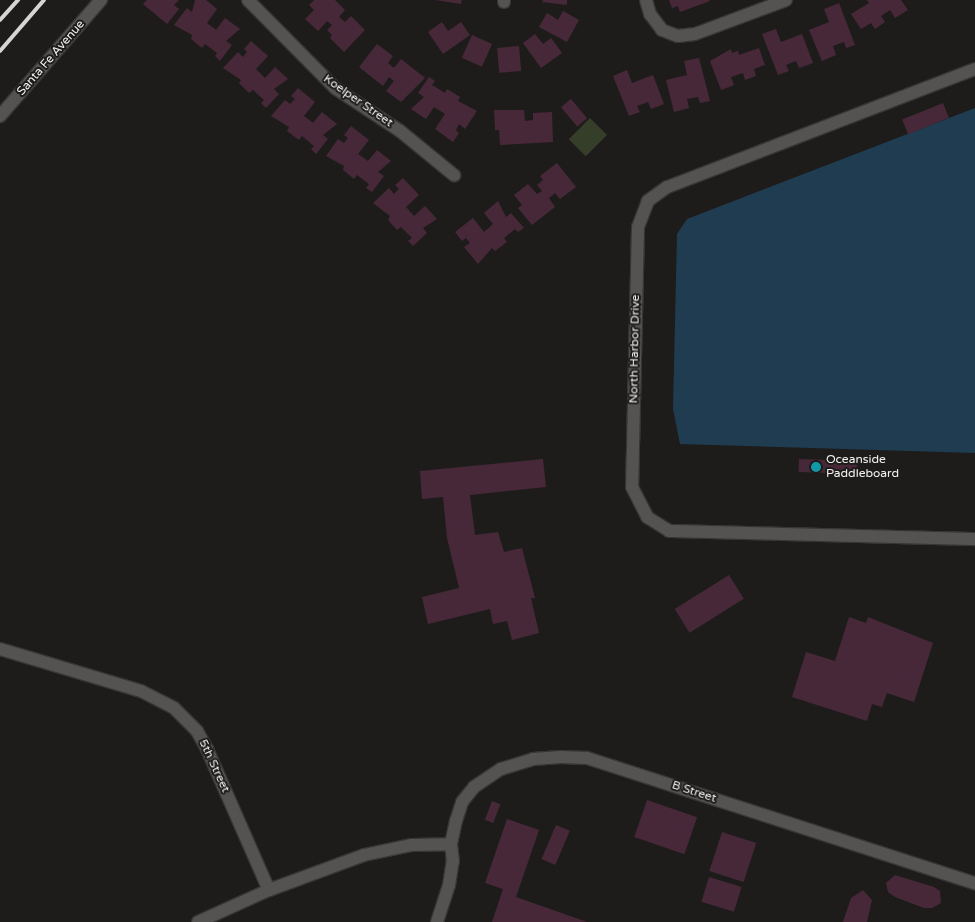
<!DOCTYPE html>
<html>
<head>
<meta charset="utf-8">
<style>
  body { margin:0 }
  #map { position:relative; width:975px; height:922px; overflow:hidden; background:#1e1c1a; font-family:"Varela Round",sans-serif }
  div>[style] { position:absolute }
  .green>* { inset:0; background:#353e28; transform-origin:0 0 }
  .water>* { inset:0; background:#1f3c51 }
  .building>* { inset:0; background:#472839; transform-origin:0 0 }
  .roads { filter:drop-shadow(1px 0 #373635) drop-shadow(-1px 0 #373635) drop-shadow(0 1px #373635) drop-shadow(0 -1px #373635) }
  .minor>* { height:12px; margin:-6px; padding:0 6px; transform-origin:6px; border-radius:6px; background:#555351 }
  .rail>* { height:4px; margin:-2px; padding:0 2px; transform-origin:2px; border-radius:2px; background:#d7d5d4 }
  .dots>* { width:14px; height:14px; translate:-50% -50%; box-sizing:border-box; border:2px solid #1e1c1a; border-radius:50% }
  span { translate:-50% -50%; white-space:nowrap; text-align:center; line-height:1.15; -webkit-text-stroke:4px #1e1c1a; paint-order:stroke }
  .street-label { font-size:12px; color:#f4f2f1 }
  .poi-label { font-size:12px; color:#f4f2f1 }
  .left { translate:0 -50%; text-align:left }
</style>
</head>
<body>
<div id="map">
  <div class="green">
    <div style="left:590px;top:118px;width:24px;height:30px;rotate:45deg"></div>
  </div>
  <div class="water">
    <div style="clip-path:polygon(975px 108px,975px 453px,680px 444px,673px 409px,677px 234px,687px 219px)"></div>
  </div>
  <div class="building">
    <div style="clip-path:polygon(147px 0,179px 0,174px 5px,179px 9px,167px 24px,143px 4px)"></div>
    <div style="clip-path:polygon(195px 0,206px 0,217px 9px,207px 23px,216px 30px,225px 18px,240px 29px,226px 41px,232px 45px,220px 61px,215px 56px,217px 53px,205px 44px,202px 48px,191px 39px,192px 35px,174px 25px,187px 8px,192px 12px)"></div>
    <div style="clip-path:polygon(314px 0,335px 0,345px 10px,339px 17px,345px 22px,351px 16px,365px 30px,344px 52px,330px 38px,332px 35px,327px 30px,332px 25px,327px 21px,318px 31px,305px 19px,314px 10px,309px 5px)"></div>
    <div style="clip-path:polygon(435px 0,462px 0,461px 4px)"></div>
    <div style="clip-path:polygon(543px 0,567px 0,567px 5px,542px 2px)"></div>
    <div style="clip-path:polygon(669px 0,709px 0,710px 1px,680px 12px,678px 6px,672px 8px)"></div>
    <div style="clip-path:polygon(867px 0,901px 0,908px 10px,895px 18px,890px 10px,881px 16px,885px 22px,875px 29px,871px 23px,861px 29px,851px 14px,869px 3px)"></div>
    <div style="clip-path:polygon(839px 3px,855px 45px,846px 48px,844px 42px,833px 46px,836px 55px,822px 61px,809px 30px,829px 22px,824px 9px)"></div>
    <div style="clip-path:polygon(563px 11px,579px 20px,567px 42px,539px 27px,547px 13px,558px 20px)"></div>
    <div style="clip-path:polygon(442px 22px,448px 31px,461px 22px,470px 35px,443px 54px,428px 32px)"></div>
    <div style="clip-path:polygon(776px 29px,781px 42px,802px 34px,813px 63px,799px 68px,796px 61px,786px 65px,789px 71px,778px 75px,762px 34px)"></div>
    <div style="clip-path:polygon(535px 34px,543px 44px,551px 38px,562px 53px,541px 68px,523px 43px)"></div>
    <div style="left:472px;top:35px;width:22px;height:25px;rotate:24deg"></div>
    <div style="clip-path:polygon(251px 41px,268px 56px,256px 69px,265px 78px,275px 67px,288px 79px,274px 89px,279px 94px,266px 108px,261px 103px,264px 100px,253px 90px,249px 93px,239px 83px,241px 80px,223px 68px,238px 52px,243px 57px,247px 52px,244px 49px)"></div>
    <div style="clip-path:polygon(377px 44px,393px 56px,388px 63px,394px 68px,401px 59px,425px 78px,401px 102px,386px 91px,394px 81px,389px 77px,383px 86px,359px 67px)"></div>
    <div style="left:519px;top:46px;width:25px;height:22px;rotate:85deg"></div>
    <div style="clip-path:polygon(759px 48px,765px 65px,754px 69px,756px 76px,745px 80px,743px 73px,731px 77px,734px 85px,721px 90px,710px 61px,731px 49px,732px 53px,738px 51px,739px 55px)"></div>
    <div style="clip-path:polygon(699px 58px,710px 101px,700px 103px,698px 97px,687px 99px,689px 108px,674px 112px,666px 80px,687px 75px,684px 61px)"></div>
    <div style="clip-path:polygon(627px 70px,632px 83px,653px 75px,664px 104px,651px 109px,648px 102px,637px 106px,640px 112px,629px 116px,613px 76px)"></div>
    <div style="clip-path:polygon(429px 77px,435px 81px,432px 85px,445px 93px,447px 89px,460px 97px,458px 101px,477px 111px,465px 129px,459px 124px,456px 130px,459px 133px,453px 142px,435px 129px,445px 114px,434px 107px,426px 119px,411px 109px,424px 97px,418px 93px)"></div>
    <div style="clip-path:polygon(298px 88px,315px 102px,304px 116px,313px 123px,322px 112px,337px 124px,323px 135px,328px 139px,316px 154px,311px 149px,314px 146px,302px 136px,299px 140px,287px 131px,289px 127px,271px 116px,285px 100px,290px 104px,295px 99px,291px 96px)"></div>
    <div style="left:571px;top:99px;width:25px;height:13px;rotate:50deg"></div>
    <div style="left:943px;top:103px;width:16px;height:44px;rotate:68deg"></div>
    <div style="clip-path:polygon(494px 110px,524px 110px,525px 121px,533px 120px,533px 113px,552px 112px,553px 142px,500px 145px,499px 130px,495px 130px)"></div>
    <div style="clip-path:polygon(351px 126px,369px 140px,358px 154px,368px 161px,377px 150px,391px 161px,378px 172px,384px 176px,372px 192px,366px 188px,369px 184px,357px 175px,354px 179px,343px 170px,344px 166px,326px 156px,338px 139px,344px 143px,348px 138px,344px 135px)"></div>
    <div style="clip-path:polygon(557px 163px,576px 187px,560px 199px,555px 193px,549px 198px,555px 207px,532px 225px,518px 208px,522px 205px,514px 195px,528px 184px,537px 194px,542px 191px,537px 185px,543px 180px,540px 176px)"></div>
    <div style="clip-path:polygon(403px 178px,419px 195px,406px 207px,414px 216px,425px 206px,437px 219px,423px 228px,427px 233px,413px 246px,408px 241px,412px 238px,401px 227px,397px 230px,388px 220px,390px 216px,373px 203px,389px 188px,394px 194px,399px 189px,395px 185px)"></div>
    <div style="clip-path:polygon(498px 201px,506px 217px,511px 213px,524px 228px,518px 232px,515px 229px,504px 238px,507px 242px,495px 251px,492px 248px,478px 264px,464px 247px,470px 243px,466px 238px,462px 241px,455px 232px,473px 218px,484px 232px,493px 224px,484px 213px)"></div>
    <div style="clip-path:polygon(543px 459px,546px 487px,470px 495px,475px 535px,498px 532px,504px 552px,522px 548px,535px 598px,531px 598px,539px 633px,512px 640px,507px 621px,493px 624px,490px 609px,428px 624px,422px 597px,459px 588px,447px 538px,443px 497px,422px 499px,420px 471px)"></div>
    <div style="left:799px;top:459px;width:58px;height:13px;rotate:2deg"></div>
    <div style="left:729px;top:575px;width:28px;height:64px;rotate:58deg"></div>
    <div style="clip-path:polygon(849px 617px,866px 623px,868px 617px,933px 643px,914px 702px,887px 693px,882px 707px,872px 704px,867px 721px,792px 697px,806px 652px,835px 661px)"></div>
    <div style="left:647px;top:800px;width:53px;height:39px;rotate:19deg"></div>
    <div style="left:492px;top:801px;width:9px;height:20px;rotate:21deg"></div>
    <div style="clip-path:polygon(507px 819px,539px 830px,516px 897px,587px 922px,492px 922px,503px 889px,485px 883px)"></div>
    <div style="left:556px;top:825px;width:15px;height:37px;rotate:23deg"></div>
    <div style="left:722px;top:832px;width:36px;height:41px;rotate:18deg"></div>
    <div style="clip-path:polygon(895px 875px,934px 887px,940px 891px,941px 903px,932px 908px,924px 908px,895px 897px,888px 892px,886px 883px)"></div>
    <div style="left:709px;top:877px;width:34px;height:26px;rotate:17deg"></div>
    <div style="clip-path:polygon(863px 890px,872px 900px,867px 922px,843px 922px,851px 898px)"></div>
  </div>
  <div class="roads">
    <div class="minor">
      <div style="left:248px;top:0;width:124px;rotate:45.3deg"></div>
      <div style="left:335px;top:88px;width:78px;rotate:33.5deg"></div>
      <div style="left:400px;top:131px;width:70px;rotate:39.2deg"></div>
      <div style="left:646px;top:0;width:15px;rotate:74deg"></div>
      <div style="left:650px;top:14px;width:20px;rotate:53deg"></div>
      <div style="left:662px;top:30px;width:17px;rotate:21deg"></div>
      <div style="left:678px;top:36px;width:17px;rotate:-7deg"></div>
      <div style="left:695px;top:34px;width:97px;rotate:-20.5deg"></div>
      <div style="left:504px;top:2px;width:2px;rotate:-90deg"></div>
      <div style="left:975px;top:69px;width:330px;rotate:159deg"></div>
      <div style="left:667px;top:187px;width:24px;rotate:144deg"></div>
      <div style="left:648px;top:201px;width:28px;rotate:111deg"></div>
      <div style="left:638px;top:227px;width:260px;rotate:91.3deg"></div>
      <div style="left:632px;top:487px;width:34px;rotate:63deg"></div>
      <div style="left:647px;top:517px;width:26px;rotate:32deg"></div>
      <div style="left:669px;top:531px;width:306px;rotate:1.5deg"></div>
      <div style="left:0;top:116px;width:154px;rotate:-49deg"></div>
      <div style="left:0;top:649px;width:147px;rotate:16.6deg"></div>
      <div style="left:141px;top:691px;width:37px;rotate:27deg"></div>
      <div style="left:174px;top:708px;width:33px;rotate:45deg"></div>
      <div style="left:197px;top:731px;width:21px;rotate:61deg"></div>
      <div style="left:207px;top:749px;width:154px;rotate:66.3deg"></div>
      <div style="left:198px;top:922px;width:78px;rotate:-24.3deg"></div>
      <div style="left:269px;top:890px;width:101px;rotate:-20.2deg"></div>
      <div style="left:364px;top:855px;width:49px;rotate:-11.8deg"></div>
      <div style="left:412px;top:845px;width:39px;rotate:-1deg"></div>
      <div style="left:437px;top:922px;width:39px;rotate:-72deg"></div>
      <div style="left:449px;top:885px;width:24px;rotate:-81deg"></div>
      <div style="left:453px;top:861px;width:17px;rotate:-97deg"></div>
      <div style="left:451px;top:844px;width:24px;rotate:-78deg"></div>
      <div style="left:456px;top:821px;width:20px;rotate:-72deg"></div>
      <div style="left:462px;top:802px;width:19px;rotate:-51deg"></div>
      <div style="left:474px;top:787px;width:32px;rotate:-34deg"></div>
      <div style="left:501px;top:769px;width:34px;rotate:-17deg"></div>
      <div style="left:533px;top:759px;width:28px;rotate:-4deg"></div>
      <div style="left:561px;top:757px;width:26px;rotate:2deg"></div>
      <div style="left:587px;top:758px;width:408px;rotate:17.9deg"></div>
    </div>
  </div>
  <div class="rail">
    <div style="left:0;top:20px;width:27px;rotate:-48deg"></div>
    <div style="left:0;top:51px;width:67px;rotate:-49.2deg"></div>
  </div>
  <div class="dots">
    <div style="left:816px;top:467px;background:#0f9aa8"></div>
  </div>
  <div class="street-label">
    <span style="left:51px;top:58px;rotate:-49deg">Santa Fe Avenue</span>
    <span style="left:358px;top:101px;rotate:35deg">Koelper Street</span>
    <span style="left:635px;top:349px;rotate:-89deg">North Harbor Drive</span>
    <span style="left:214px;top:766px;rotate:65deg">5th Street</span>
    <span style="left:694px;top:792px;rotate:18deg">B Street</span>
  </div>
  <div class="poi-label">
    <span class="left" style="left:826px;top:467px">Oceanside<br>Paddleboard</span>
  </div>
</div>
</body>
</html>
